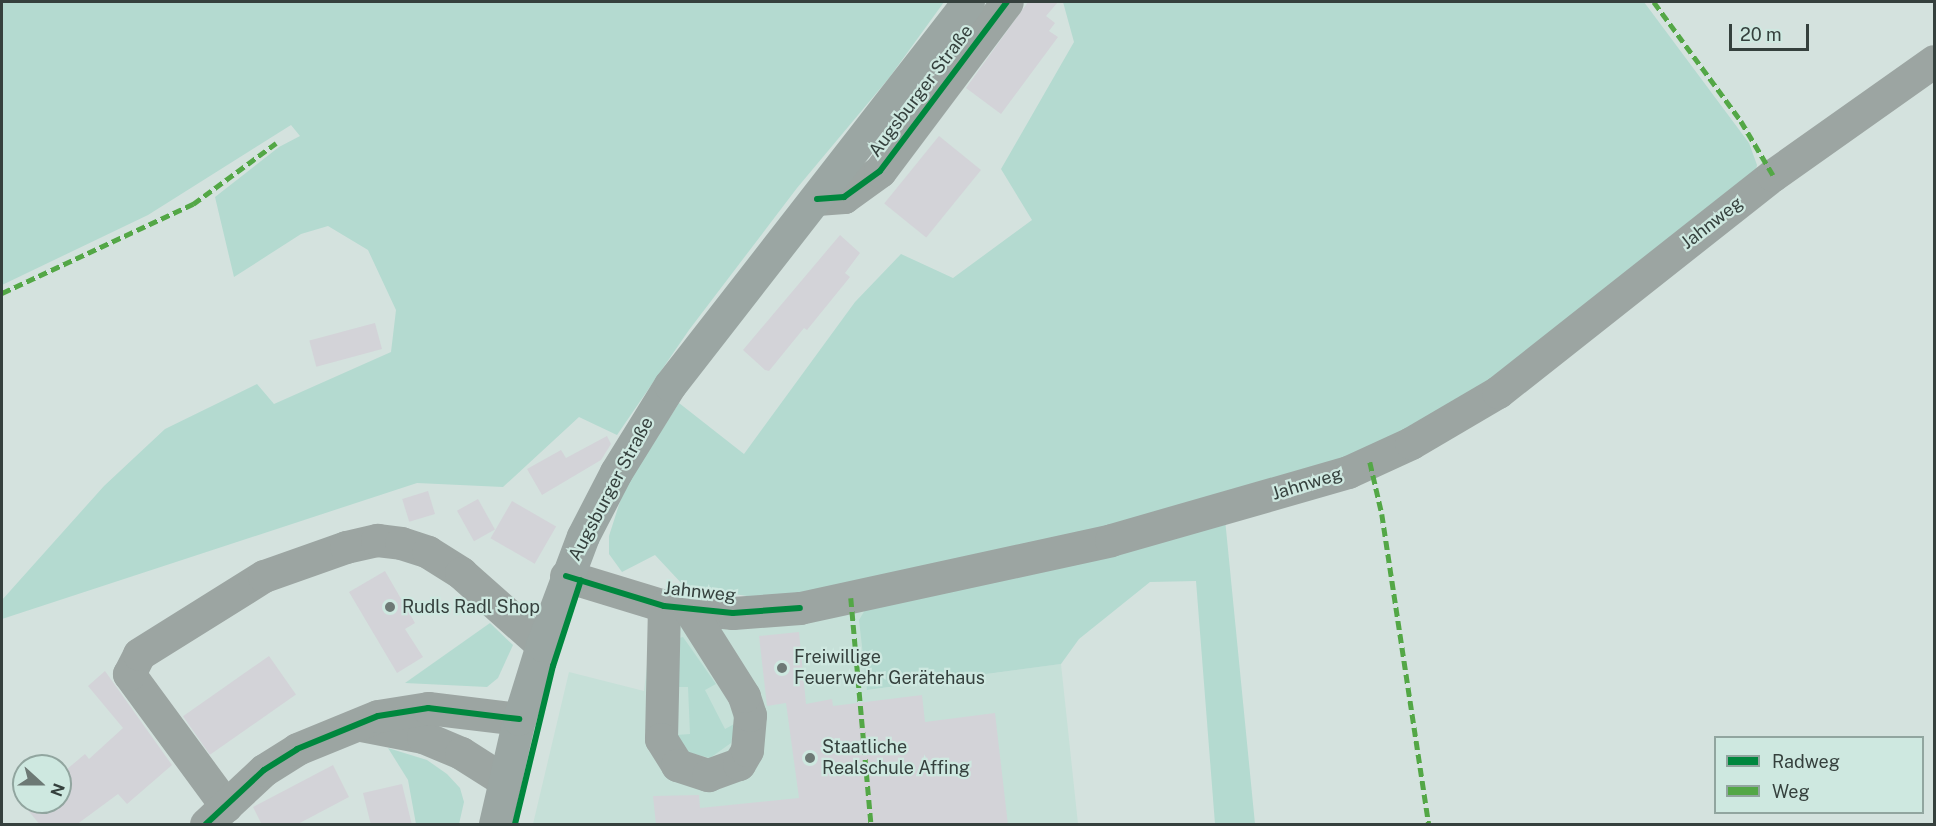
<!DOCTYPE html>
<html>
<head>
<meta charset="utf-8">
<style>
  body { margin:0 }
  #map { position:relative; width:1936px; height:826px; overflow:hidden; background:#d4e2de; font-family:"Public Sans",sans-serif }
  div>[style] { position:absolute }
  .built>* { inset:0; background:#c6e0d8 }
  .green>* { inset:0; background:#b4dad0 }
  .building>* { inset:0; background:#d3d3d8; transform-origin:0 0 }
  .minor>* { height:33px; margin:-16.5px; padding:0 16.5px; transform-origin:16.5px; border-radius:16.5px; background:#9ca5a2 }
  .major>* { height:33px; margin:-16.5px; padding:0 16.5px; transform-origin:16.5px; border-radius:16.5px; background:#9ba6a3 }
  .quiet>* { height:4.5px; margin-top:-2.25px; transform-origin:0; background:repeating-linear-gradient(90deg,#53a746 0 9px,transparent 0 13.5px) }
  .cycleway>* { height:6px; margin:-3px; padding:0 3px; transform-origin:3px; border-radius:3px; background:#00873e }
  .dots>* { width:16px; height:16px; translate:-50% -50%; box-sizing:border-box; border:3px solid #cee8e0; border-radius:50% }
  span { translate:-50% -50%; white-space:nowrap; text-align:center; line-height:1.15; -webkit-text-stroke:4.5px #cee8e0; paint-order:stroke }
  .street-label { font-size:18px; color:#35403d }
  .poi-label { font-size:18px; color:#35403d }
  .left { translate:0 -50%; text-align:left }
  .frame { position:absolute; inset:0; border:3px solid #35403d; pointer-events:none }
  .legend { position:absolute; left:1714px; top:736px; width:210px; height:78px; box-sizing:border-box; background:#cee8e0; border:2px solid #91a59f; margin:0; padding:8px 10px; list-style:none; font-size:18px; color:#35403d }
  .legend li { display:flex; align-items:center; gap:12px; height:30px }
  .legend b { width:30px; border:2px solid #91a59f }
  .north { position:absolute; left:12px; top:754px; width:60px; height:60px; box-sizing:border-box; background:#cee8e0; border:2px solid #91a59f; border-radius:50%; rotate:111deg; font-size:16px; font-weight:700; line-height:24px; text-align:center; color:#35403d }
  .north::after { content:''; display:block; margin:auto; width:21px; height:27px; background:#6d7975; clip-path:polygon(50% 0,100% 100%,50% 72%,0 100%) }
  .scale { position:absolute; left:1729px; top:24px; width:80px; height:27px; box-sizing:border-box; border:3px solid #35403d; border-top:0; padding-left:8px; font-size:18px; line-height:21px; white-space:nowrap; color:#35403d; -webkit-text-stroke:4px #cee8e0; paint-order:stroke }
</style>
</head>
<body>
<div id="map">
  <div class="built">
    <div style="clip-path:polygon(865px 610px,868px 690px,1061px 664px,1078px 824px,533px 824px,569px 672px,644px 691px,649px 649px,674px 619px)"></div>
  </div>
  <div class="green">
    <div style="clip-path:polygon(2px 2px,944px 2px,889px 78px,797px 188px,689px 330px,617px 435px,579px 417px,503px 487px,417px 483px,2px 619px,2px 600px,104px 486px,165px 429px,257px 384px,274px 404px,391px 352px,396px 310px,368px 250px,328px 226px,301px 234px,234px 277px,215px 197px,279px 147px,300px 136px,291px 125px,148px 215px,2px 285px)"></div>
    <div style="clip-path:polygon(1063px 2px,1644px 2px,1749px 143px,1757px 165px,1754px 181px,1490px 385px,1389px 445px,1061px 547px,864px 588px,753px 597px,684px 586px,655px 555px,622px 572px,609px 554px,609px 536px,624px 489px,679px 403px,744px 454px,855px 302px,901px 254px,953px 278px,1032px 220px,1001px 169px,1074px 42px)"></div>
    <div style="clip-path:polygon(1225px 519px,1255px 824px,1215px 824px,1196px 581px,1150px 582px,1079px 639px,1061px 664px,867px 690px,859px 620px,865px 610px)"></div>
    <div style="clip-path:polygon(490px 623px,513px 645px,498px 678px,487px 687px,405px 683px)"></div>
    <div style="clip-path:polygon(683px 637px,716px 684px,705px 690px,725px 729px,736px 723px,731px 743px,710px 758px,686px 752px,676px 735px,690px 734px,688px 687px,674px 687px,679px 638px)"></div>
    <div style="clip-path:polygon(388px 748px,427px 760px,447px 774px,460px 788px,464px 802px,459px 824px,416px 824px,408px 780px)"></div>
  </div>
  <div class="building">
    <div style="clip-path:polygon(1028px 2px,1058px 2px,1046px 16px,1055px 23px,1049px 31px,1058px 37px,1001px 114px,966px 88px)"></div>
    <div style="left:939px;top:136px;width:54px;height:87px;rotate:39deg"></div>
    <div style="clip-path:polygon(840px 235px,860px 253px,845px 273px,850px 277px,807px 330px,804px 328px,769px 371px,765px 370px,743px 350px)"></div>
    <div style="left:375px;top:323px;width:27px;height:68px;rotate:75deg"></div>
    <div style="clip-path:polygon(607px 436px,611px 444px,601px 460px,542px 495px,527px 469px,561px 450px,566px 458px)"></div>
    <div style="left:428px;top:491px;width:24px;height:27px;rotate:73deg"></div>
    <div style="left:478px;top:499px;width:35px;height:24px;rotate:61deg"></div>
    <div style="left:512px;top:501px;width:51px;height:43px;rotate:30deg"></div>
    <div style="clip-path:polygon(385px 571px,415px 623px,405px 629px,423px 657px,397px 673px,349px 592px)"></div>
    <div style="clip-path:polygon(799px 632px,806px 704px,832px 699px,833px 706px,922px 695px,925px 722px,995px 713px,1008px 825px,656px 825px,653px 796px,699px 795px,700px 808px,799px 798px,786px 703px,767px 706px,759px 636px)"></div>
    <div style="left:269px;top:656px;width:47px;height:105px;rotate:55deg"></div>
    <div style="clip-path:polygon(105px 671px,172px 765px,127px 804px,118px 794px,76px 825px,40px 825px,19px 799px,24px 795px,24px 802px,60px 802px,60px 775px,85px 754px,89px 759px,123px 728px,88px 686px)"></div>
    <div style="clip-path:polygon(333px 765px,349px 797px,296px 825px,262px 825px,253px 807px)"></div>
    <div style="clip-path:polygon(402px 784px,412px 825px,371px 825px,363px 793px)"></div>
  </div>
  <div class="minor">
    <div style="left:817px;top:199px;width:27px;rotate:-4deg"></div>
    <div style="left:844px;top:197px;width:44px;rotate:-35.8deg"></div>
    <div style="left:880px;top:171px;width:211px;rotate:-53.1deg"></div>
    <div style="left:566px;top:576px;width:102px;rotate:17deg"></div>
    <div style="left:664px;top:606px;width:69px;rotate:5.8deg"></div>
    <div style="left:733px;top:613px;width:67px;rotate:-4.3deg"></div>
    <div style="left:800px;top:608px;width:318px;rotate:-12.3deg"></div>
    <div style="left:1111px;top:540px;width:247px;rotate:-16deg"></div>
    <div style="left:1348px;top:472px;width:69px;rotate:-24.7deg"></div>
    <div style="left:1411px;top:443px;width:101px;rotate:-30.4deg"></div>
    <div style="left:1498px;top:392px;width:350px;rotate:-38.3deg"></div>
    <div style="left:1773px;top:175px;width:197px;rotate:-35.3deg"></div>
    <div style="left:664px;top:606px;width:133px;rotate:91.3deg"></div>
    <div style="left:661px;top:739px;width:31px;rotate:58deg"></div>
    <div style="left:677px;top:765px;width:33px;rotate:18deg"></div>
    <div style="left:708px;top:775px;width:33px;rotate:-20deg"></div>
    <div style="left:739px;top:764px;width:16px;rotate:-60deg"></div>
    <div style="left:747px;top:750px;width:35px;rotate:-85deg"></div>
    <div style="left:750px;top:715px;width:20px;rotate:-108deg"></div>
    <div style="left:744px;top:696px;width:103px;rotate:-122.3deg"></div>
    <div style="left:361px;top:725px;width:63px;rotate:11deg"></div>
    <div style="left:423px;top:737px;width:41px;rotate:22.8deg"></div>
    <div style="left:461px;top:753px;width:52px;rotate:32.5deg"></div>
    <div style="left:226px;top:806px;width:164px;rotate:-126.3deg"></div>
    <div style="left:129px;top:674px;width:22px;rotate:-63deg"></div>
    <div style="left:139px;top:654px;width:147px;rotate:-32deg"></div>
    <div style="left:264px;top:576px;width:87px;rotate:-19.5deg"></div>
    <div style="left:346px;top:547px;width:32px;rotate:-13deg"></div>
    <div style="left:377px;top:540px;width:24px;rotate:7deg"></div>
    <div style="left:401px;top:543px;width:28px;rotate:18deg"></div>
    <div style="left:428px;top:552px;width:39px;rotate:32deg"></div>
    <div style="left:461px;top:573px;width:108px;rotate:41.6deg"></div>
    <div style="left:206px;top:824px;width:79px;rotate:-43deg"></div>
    <div style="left:264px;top:770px;width:39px;rotate:-32deg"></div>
    <div style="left:297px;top:749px;width:87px;rotate:-22.2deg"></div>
    <div style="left:378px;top:716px;width:51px;rotate:-9.1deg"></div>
    <div style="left:428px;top:708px;width:92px;rotate:6.9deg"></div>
  </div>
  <div class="major">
    <div style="left:495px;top:824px;width:108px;rotate:-77.1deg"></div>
    <div style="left:519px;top:719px;width:77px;rotate:-72.7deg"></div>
    <div style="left:542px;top:645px;width:116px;rotate:-69.4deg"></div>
    <div style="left:583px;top:536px;width:72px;rotate:-62.7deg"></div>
    <div style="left:616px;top:472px;width:102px;rotate:-58.2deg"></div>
    <div style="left:670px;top:385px;width:485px;rotate:-52.1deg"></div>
  </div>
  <div class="quiet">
    <div style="left:1654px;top:2px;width:147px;rotate:53.8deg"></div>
    <div style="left:1741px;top:121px;width:63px;rotate:59.3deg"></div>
    <div style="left:2px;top:293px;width:211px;rotate:-25deg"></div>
    <div style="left:193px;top:204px;width:103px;rotate:-36.3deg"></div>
    <div style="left:1370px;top:462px;width:53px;rotate:77deg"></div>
    <div style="left:1382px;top:514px;width:314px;rotate:81.4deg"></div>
    <div style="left:851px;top:598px;width:227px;rotate:84.9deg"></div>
  </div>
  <div class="cycleway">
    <div style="left:817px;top:199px;width:27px;rotate:-4deg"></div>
    <div style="left:844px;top:197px;width:44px;rotate:-35.8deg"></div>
    <div style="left:880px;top:171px;width:211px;rotate:-53.1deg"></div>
    <div style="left:566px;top:576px;width:102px;rotate:17deg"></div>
    <div style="left:664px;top:606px;width:69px;rotate:5.8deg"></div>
    <div style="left:733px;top:613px;width:67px;rotate:-4.3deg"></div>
    <div style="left:206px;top:824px;width:79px;rotate:-43deg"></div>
    <div style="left:264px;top:770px;width:39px;rotate:-32deg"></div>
    <div style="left:297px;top:749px;width:87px;rotate:-22.2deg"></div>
    <div style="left:378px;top:716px;width:51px;rotate:-9.1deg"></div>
    <div style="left:428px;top:708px;width:92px;rotate:6.9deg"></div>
    <div style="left:515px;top:824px;width:163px;rotate:-76.5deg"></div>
    <div style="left:553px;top:666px;width:90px;rotate:-72deg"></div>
  </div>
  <div class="dots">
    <div style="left:390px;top:607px;background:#6d7975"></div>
    <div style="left:782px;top:668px;background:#6d7975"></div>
    <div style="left:810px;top:758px;background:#6d7975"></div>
  </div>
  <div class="street-label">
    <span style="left:921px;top:91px;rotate:-53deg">Augsburger Straße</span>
    <span style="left:1712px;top:223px;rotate:-38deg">Jahnweg</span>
    <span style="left:1307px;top:484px;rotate:-17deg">Jahnweg</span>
    <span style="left:611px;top:489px;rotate:-62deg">Augsburger Straße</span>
    <span style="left:700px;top:592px;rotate:6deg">Jahnweg</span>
  </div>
  <div class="poi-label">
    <span class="left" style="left:402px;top:607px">Rudls Radl Shop</span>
    <span class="left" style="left:794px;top:668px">Freiwillige<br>Feuerwehr Gerätehaus</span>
    <span class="left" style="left:822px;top:758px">Staatliche<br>Realschule Affing</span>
  </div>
  <div class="frame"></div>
  <ul class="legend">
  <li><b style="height:8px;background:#00873e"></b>Radweg</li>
  <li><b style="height:8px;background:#53a746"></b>Weg</li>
  </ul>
  <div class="north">N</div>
  <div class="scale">20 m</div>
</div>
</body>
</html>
